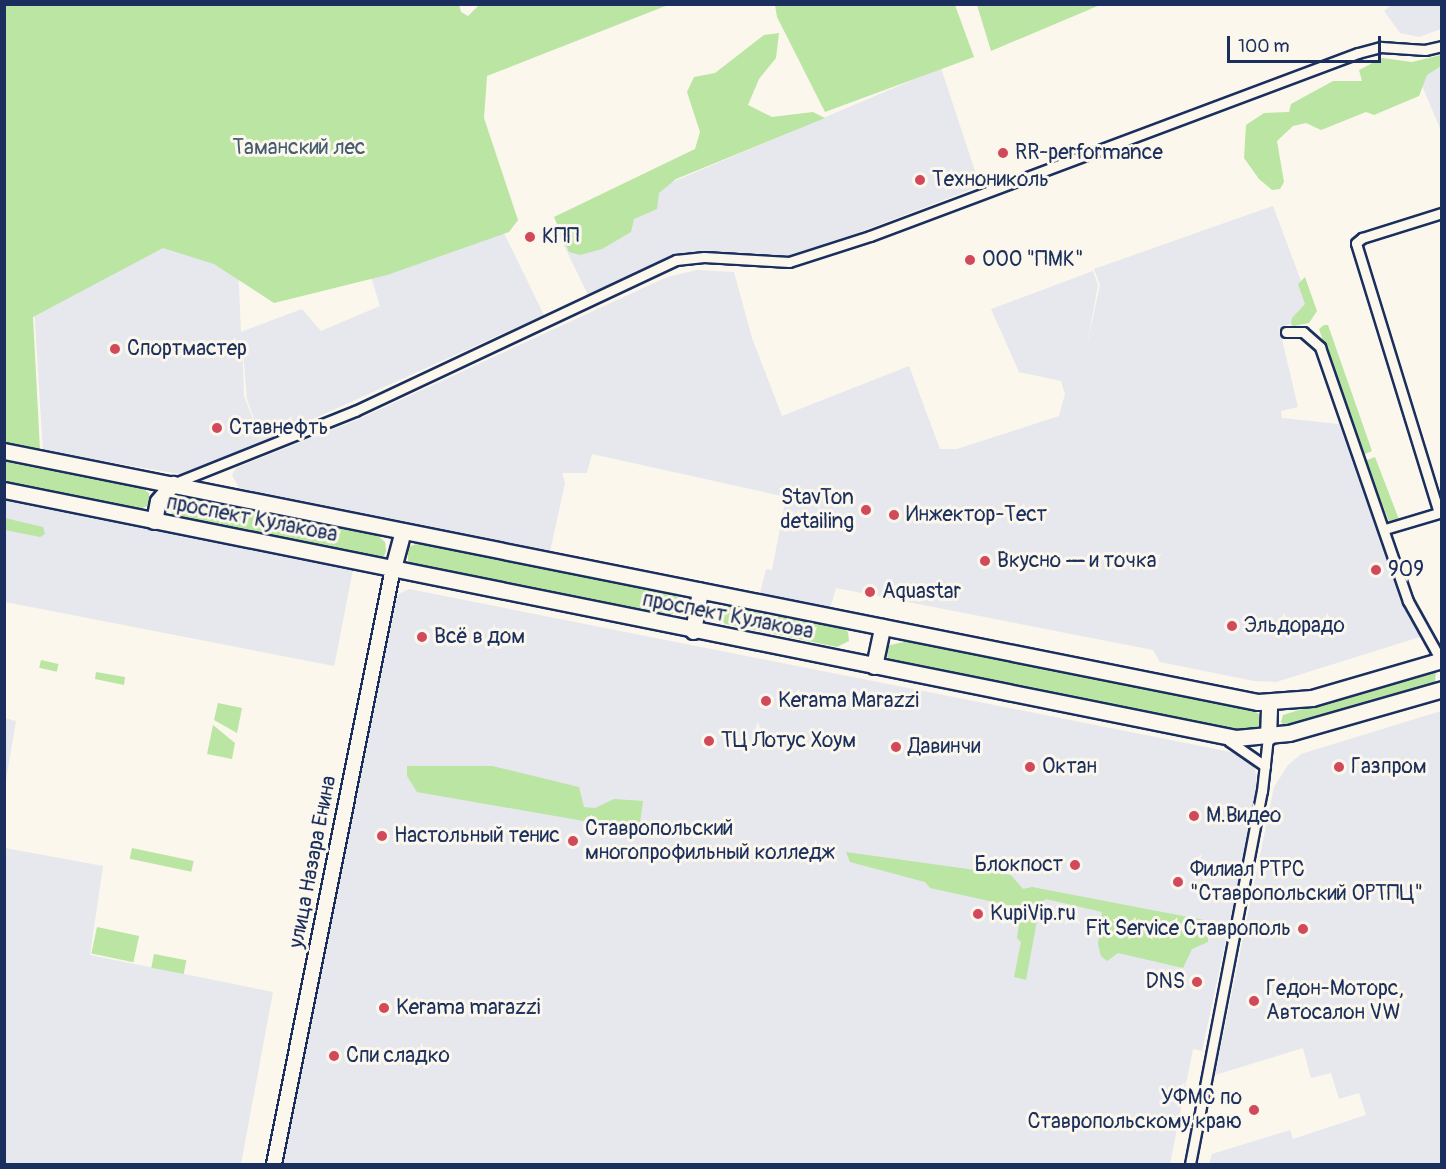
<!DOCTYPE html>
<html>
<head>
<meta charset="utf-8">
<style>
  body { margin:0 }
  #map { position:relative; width:1446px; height:1169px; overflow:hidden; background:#fbf7ec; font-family:Pangolin,sans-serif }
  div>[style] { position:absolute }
  .built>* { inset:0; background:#e7e7ee; transform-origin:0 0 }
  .green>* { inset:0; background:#bae5a2; transform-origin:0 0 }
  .roads { filter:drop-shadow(2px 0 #1b2f5e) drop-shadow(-2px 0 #1b2f5e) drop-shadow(0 2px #1b2f5e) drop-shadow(0 -2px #1b2f5e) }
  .minor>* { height:9px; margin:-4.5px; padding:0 4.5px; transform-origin:4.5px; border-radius:4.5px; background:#fbf7ec }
  .secondary>* { height:14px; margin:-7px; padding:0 7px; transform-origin:7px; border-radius:7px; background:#fbf7ec }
  .primary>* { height:15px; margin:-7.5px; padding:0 7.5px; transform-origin:7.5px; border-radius:7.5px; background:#fbf7ec }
  .dots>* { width:16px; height:16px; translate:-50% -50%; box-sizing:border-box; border:3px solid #fbf7ec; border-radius:50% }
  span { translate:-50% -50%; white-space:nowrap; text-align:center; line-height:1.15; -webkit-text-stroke:6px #fbf7ec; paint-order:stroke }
  .park-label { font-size:21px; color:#435c6f }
  .poi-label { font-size:21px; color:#1b2f5e }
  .left { translate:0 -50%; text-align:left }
  .right { translate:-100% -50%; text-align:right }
  .street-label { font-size:21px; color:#1b2f5e }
  .frame { position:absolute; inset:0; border:6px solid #1b2f5e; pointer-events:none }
  .scale { position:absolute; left:1227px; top:36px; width:154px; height:27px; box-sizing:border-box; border:3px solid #1b2f5e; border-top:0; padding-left:8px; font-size:18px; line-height:21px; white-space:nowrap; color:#1b2f5e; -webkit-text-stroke:4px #fbf7ec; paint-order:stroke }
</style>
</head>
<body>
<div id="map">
  <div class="built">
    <div style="clip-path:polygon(1392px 4px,1441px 5px,1441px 29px,1419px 37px,1400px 33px,1384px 11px)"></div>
    <div style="clip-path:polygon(1441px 62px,1441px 131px,1416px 71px)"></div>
    <div style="clip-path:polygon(941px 68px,980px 186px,808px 252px,776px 258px,697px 253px,645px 268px,588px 295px,557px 231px)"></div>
    <div style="clip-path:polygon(1273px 206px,1310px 305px,1305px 320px,1279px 327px,1298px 407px,1281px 411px,1282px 418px,1339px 424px,1423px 636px,1276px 682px,1254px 681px,1160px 662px,1153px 650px,836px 588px,830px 609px,760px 593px,766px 569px,772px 570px,786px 497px,592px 454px,587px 473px,562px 473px,565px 483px,550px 552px,239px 488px,232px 475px,236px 468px,359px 419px,667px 277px,697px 270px,734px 272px,752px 338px,782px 416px,909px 366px,940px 449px,957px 449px,1059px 416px,1065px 394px,1061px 381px,1019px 372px,991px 309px,1093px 271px,1098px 285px,1087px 345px,1100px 285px,1094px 269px)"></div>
    <div style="clip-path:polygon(500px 225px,544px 315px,262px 442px,247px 399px,242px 339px,244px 396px,262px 443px,186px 475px,43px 451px,34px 308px,164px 227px,237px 241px,241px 332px,302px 309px,321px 331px,380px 306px,371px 277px)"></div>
    <div style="left:4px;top:499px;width:356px;height:101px;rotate:11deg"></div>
    <div style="clip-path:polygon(409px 589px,1236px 753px,1249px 759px,1255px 769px,1258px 790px,1202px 1051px,1193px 1049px,1170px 1164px,282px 1164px,396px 595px)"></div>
    <div style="clip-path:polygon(1441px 711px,1441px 1164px,1209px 1164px,1212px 1154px,1290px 1130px,1293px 1139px,1366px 1115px,1359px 1093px,1339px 1099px,1331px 1073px,1311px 1078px,1303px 1048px,1215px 1075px,1274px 787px,1288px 765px,1301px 754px)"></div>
    <div style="clip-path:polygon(5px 718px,16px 721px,5px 786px,4px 718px)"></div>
    <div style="clip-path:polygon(5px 848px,103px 866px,90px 955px,273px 992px,241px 1164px,5px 1164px)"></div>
  </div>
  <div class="green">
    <div style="clip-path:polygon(459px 4px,461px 12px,468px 16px,479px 5px,668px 5px,487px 76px,484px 118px,518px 220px,509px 232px,387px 275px,274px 303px,214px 264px,163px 248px,33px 317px,40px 450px,5px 443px,5px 5px)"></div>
    <div style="clip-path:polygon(775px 5px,955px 5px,974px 57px,825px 112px,777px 17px)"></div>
    <div style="clip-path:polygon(977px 5px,977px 4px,1100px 5px,991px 51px)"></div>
    <div style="clip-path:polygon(779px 33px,776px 58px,759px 79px,748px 105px,772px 117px,813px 112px,825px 118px,676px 179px,659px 193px,657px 209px,634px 219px,631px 232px,602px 249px,580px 255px,569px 252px,554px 217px,695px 149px,700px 132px,687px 92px,694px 77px,715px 73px,764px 35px)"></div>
    <div style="clip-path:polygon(1441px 55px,1441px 66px,1427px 75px,1419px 96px,1374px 115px,1366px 112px,1321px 130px,1306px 123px,1293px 126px,1277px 141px,1284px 182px,1280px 189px,1272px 190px,1259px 179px,1244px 158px,1246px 125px,1264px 113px,1289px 112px,1291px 104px,1333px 81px,1362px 81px,1359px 70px,1382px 58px,1412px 62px)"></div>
    <div style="clip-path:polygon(1305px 277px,1317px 311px,1309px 323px,1294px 326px,1291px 325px,1292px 318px,1305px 304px,1298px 284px)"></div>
    <div style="clip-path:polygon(1324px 325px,1328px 325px,1372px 451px,1365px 454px,1361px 453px,1319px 329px)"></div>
    <div style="left:1375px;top:457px;width:68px;height:10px;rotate:69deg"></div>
    <div style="clip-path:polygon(5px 459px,139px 486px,149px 493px,150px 505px,136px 510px,5px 482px)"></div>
    <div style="clip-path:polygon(182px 495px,377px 535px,385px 542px,386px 551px,384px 556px,374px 558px,174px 517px,167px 504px)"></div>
    <div style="clip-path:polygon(5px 518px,43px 527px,45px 534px,40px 537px,5px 530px)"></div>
    <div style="clip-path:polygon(422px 542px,671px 592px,681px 600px,682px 610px,667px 616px,413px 565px,408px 561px,408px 547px)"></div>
    <div style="clip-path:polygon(729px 605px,841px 627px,848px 632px,849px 641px,837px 647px,725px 624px,717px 612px)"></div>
    <div style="clip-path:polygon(908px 641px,1251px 708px,1260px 715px,1261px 725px,1248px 731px,1210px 726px,888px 661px,886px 646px)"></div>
    <div style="left:41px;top:660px;width:18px;height:8px;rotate:13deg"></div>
    <div style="clip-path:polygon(1431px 669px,1436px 671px,1435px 682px,1294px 724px,1285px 726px,1281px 722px,1283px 715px)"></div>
    <div style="clip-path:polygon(96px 672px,125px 677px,124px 685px,95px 679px)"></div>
    <div style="clip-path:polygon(218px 703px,242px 708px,237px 733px,214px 720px)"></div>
    <div style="clip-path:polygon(213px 725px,235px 743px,232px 759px,207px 754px)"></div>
    <div style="clip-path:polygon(407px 766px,492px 766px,579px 787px,584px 807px,595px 808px,614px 799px,643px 801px,640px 823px,635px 830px,417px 792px,407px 776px)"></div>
    <div style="left:132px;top:848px;width:63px;height:11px;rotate:12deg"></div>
    <div style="clip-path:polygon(846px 852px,1011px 875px,1023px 889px,1032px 887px,1204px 920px,1208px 924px,1208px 942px,1192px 949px,1183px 968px,1118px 953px,1107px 961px,1101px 956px,1098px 944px,1102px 912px,1046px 899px,1034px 909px,1038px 915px,1026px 980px,1014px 977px,1021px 942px,1017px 938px,1021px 908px,930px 888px,925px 882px,850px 862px)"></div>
    <div style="left:97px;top:927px;width:43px;height:27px;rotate:12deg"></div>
    <div style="left:154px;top:954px;width:33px;height:14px;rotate:11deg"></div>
  </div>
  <div class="roads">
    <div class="minor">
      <div style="left:1286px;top:332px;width:17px"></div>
      <div style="left:1303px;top:332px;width:23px;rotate:41deg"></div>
      <div style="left:1320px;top:347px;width:269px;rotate:70.9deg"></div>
      <div style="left:1408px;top:601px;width:70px;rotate:60.9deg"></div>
      <div style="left:175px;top:483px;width:194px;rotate:-21.8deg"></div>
      <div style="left:355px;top:411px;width:355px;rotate:-25.2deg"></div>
      <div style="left:676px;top:260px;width:28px;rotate:-6deg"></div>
      <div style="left:704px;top:257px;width:85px;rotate:3.4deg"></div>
      <div style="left:789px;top:262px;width:85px;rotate:-17.8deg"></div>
      <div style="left:870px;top:236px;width:521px;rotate:-20.56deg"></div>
      <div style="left:1358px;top:53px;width:24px;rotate:-15deg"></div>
      <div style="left:1381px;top:47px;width:44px;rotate:3.9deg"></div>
      <div style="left:1425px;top:50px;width:17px;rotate:-13deg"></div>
      <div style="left:1439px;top:513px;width:282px;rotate:-107.1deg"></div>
      <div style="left:1356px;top:243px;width:8px;rotate:-40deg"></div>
      <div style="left:1362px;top:238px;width:84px;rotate:-17.4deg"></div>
      <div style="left:1385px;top:529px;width:59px;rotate:-16.6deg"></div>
      <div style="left:1229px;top:741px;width:44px;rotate:34.8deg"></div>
      <div style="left:1190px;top:1164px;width:380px;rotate:-79.1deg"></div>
      <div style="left:1262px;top:791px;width:54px;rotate:-83.7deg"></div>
    </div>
    <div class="secondary">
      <div style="left:274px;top:1164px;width:608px;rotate:-78.71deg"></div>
    </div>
    <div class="primary">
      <div style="left:4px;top:451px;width:1279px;rotate:11.32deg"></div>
      <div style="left:1258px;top:702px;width:54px;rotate:-4.2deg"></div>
      <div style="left:1312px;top:698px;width:135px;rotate:-16.3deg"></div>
      <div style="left:4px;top:490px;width:1257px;rotate:11.38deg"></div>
      <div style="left:1236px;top:738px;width:53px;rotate:-5.4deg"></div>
      <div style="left:1289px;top:733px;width:159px;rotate:-16deg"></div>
      <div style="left:154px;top:521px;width:20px;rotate:-79deg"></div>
      <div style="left:158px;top:501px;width:23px;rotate:-49deg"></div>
      <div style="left:393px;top:568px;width:38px;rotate:-75deg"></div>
      <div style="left:693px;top:631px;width:41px;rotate:-80.1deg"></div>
      <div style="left:874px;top:666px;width:40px;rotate:-78deg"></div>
      <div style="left:1268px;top:737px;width:34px;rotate:-88deg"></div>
    </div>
  </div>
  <div class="dots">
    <div style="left:1003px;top:153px;background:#d1495b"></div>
    <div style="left:920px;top:180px;background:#d1495b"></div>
    <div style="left:530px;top:237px;background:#d1495b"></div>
    <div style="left:970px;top:260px;background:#d1495b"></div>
    <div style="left:115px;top:349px;background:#d1495b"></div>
    <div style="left:217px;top:428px;background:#d1495b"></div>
    <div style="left:866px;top:510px;background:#d1495b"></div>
    <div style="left:894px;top:515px;background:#d1495b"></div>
    <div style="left:985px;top:561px;background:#d1495b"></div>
    <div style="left:1376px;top:570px;background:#d1495b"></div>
    <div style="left:870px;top:592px;background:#d1495b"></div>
    <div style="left:1232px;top:626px;background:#d1495b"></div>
    <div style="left:422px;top:637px;background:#d1495b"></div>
    <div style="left:766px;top:701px;background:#d1495b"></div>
    <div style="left:709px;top:741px;background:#d1495b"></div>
    <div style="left:896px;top:747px;background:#d1495b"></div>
    <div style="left:1030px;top:767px;background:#d1495b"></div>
    <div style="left:1339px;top:767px;background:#d1495b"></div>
    <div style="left:1194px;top:816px;background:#d1495b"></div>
    <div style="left:382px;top:836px;background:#d1495b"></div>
    <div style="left:573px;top:841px;background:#d1495b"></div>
    <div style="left:1075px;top:865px;background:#d1495b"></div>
    <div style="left:1178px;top:882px;background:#d1495b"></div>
    <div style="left:978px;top:914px;background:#d1495b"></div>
    <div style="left:1303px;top:929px;background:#d1495b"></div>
    <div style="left:1197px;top:982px;background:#d1495b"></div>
    <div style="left:1254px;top:1001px;background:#d1495b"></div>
    <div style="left:384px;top:1008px;background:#d1495b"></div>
    <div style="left:334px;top:1056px;background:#d1495b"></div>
    <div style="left:1254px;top:1110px;background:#d1495b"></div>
  </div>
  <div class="park-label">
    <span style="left:299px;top:148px">Таманский лес</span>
  </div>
  <div class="poi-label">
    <span class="left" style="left:1015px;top:153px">RR-performance</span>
    <span class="left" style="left:932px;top:180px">Технониколь</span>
    <span class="left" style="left:542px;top:237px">КПП</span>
    <span class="left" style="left:982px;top:260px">ООО "ПМК"</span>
    <span class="left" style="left:127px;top:349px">Спортмастер</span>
    <span class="left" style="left:229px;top:428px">Ставнефть</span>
    <span class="right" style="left:854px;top:510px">StavTon<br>detailing</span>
    <span class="left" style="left:906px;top:515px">Инжектор-Тест</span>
    <span class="left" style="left:997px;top:561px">Вкусно — и точка</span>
    <span class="left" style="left:1388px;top:570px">909</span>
    <span class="left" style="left:882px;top:592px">Aquastar</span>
    <span class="left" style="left:1244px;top:626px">Эльдорадо</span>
    <span class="left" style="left:434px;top:637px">Всё в дом</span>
    <span class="left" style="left:778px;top:701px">Kerama Marazzi</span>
    <span class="left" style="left:721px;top:741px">ТЦ Лотус Хоум</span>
    <span class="left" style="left:908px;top:747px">Давинчи</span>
    <span class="left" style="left:1042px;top:767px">Октан</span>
    <span class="left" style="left:1351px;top:767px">Газпром</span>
    <span class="left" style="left:1206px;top:816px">М.Видео</span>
    <span class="left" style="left:585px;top:841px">Ставропольский<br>многопрофильный колледж</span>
    <span class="left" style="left:394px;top:836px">Настольный тенис</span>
    <span class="right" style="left:1063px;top:865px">Блокпост</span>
    <span class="left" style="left:1190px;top:882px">Филиал РТРС<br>"Ставропольский ОРТПЦ"</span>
    <span class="left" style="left:990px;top:914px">KupiVip.ru</span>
    <span class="right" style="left:1291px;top:929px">Fit Service Ставрополь</span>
    <span class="right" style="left:1185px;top:982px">DNS</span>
    <span class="left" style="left:1266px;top:1001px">Гедон-Моторс,<br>Автосалон VW</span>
    <span class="left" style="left:396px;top:1008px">Kerama marazzi</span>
    <span class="left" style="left:346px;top:1056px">Спи сладко</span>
    <span class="right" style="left:1242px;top:1110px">УФМС по<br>Ставропольскому краю</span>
  </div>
  <div class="street-label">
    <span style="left:252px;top:519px;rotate:11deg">проспект Кулакова</span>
    <span style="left:728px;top:616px;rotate:11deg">проспект Кулакова</span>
    <span style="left:313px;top:862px;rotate:-79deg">улица Назара Енина</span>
  </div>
  <div class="frame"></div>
  <div class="scale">100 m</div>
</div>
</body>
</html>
